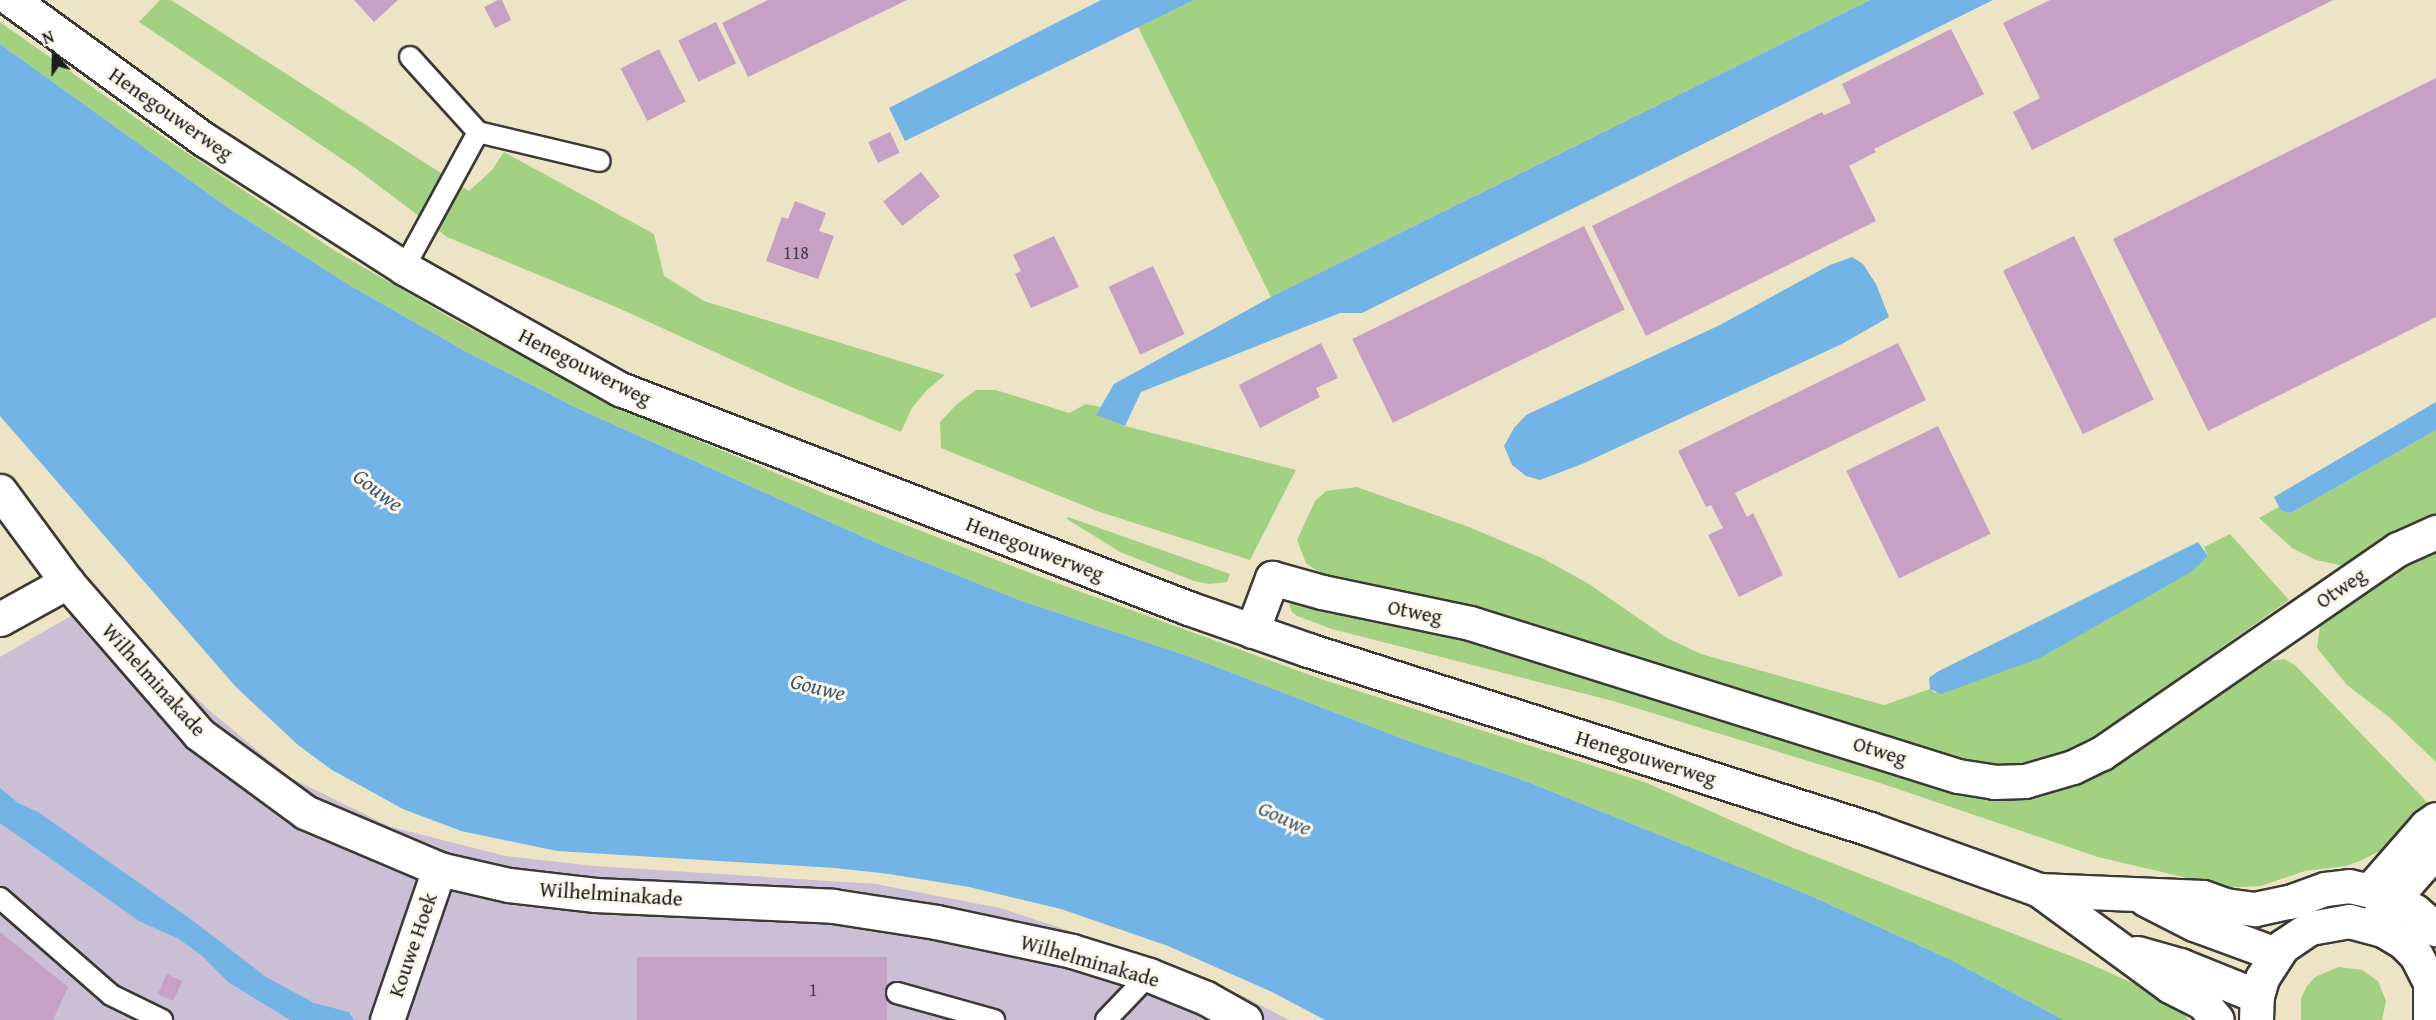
<!DOCTYPE html>
<html>
<head>
<meta charset="utf-8">
<style>
  body { margin:0 }
  #map { position:relative; width:2436px; height:1020px; overflow:hidden; background:#ede4c6; font-family:"Gentium Book Plus",serif }
  div>[style] { position:absolute }
  .industrial>* { inset:0; background:#cbbfd5 }
  .green>* { inset:0; background:#a2d281 }
  .water>* { inset:0; background:#73b4e7 }
  .building>* { inset:0; background:#c6a1c5; transform-origin:0 0 }
  .roads { filter:drop-shadow(2px 0 #3b3a36) drop-shadow(-2px 0 #3b3a36) drop-shadow(0 2px #3b3a36) drop-shadow(0 -2px #3b3a36) }
  .service>* { height:20px; margin:-10px; padding:0 10px; transform-origin:10px; border-radius:10px; background:#fff }
  .minor>* { height:33px; margin:-16.5px; padding:0 16.5px; transform-origin:16.5px; border-radius:16.5px; background:#fff }
  .primary>* { height:33px; margin:-16.5px; padding:0 16.5px; transform-origin:16.5px; border-radius:16.5px; background:#fff }
  span { translate:-50% -50%; white-space:nowrap; text-align:center; line-height:1.15; -webkit-text-stroke:6px #fbf7ec; paint-order:stroke }
  .number-label { font-size:18px; color:#463d46 }
  .number-label span { -webkit-text-stroke-width:0 }
  .street-label { font-size:21px; color:#1c1c1c }
  .water-label { font-size:22px; color:#3f596d; font-style:italic }
  .north { position:absolute; left:24px; top:24px; width:60px; height:60px; -webkit-text-stroke:4px #fbf7ec; paint-order:stroke; rotate:340deg; font-size:16px; font-weight:700; line-height:24px; text-align:center; color:#1c1c1c }
  .north::after { content:''; display:block; margin:auto; width:21px; height:27px; background:#1c1c1c; clip-path:polygon(50% 0,100% 100%,50% 72%,0 100%) }
</style>
</head>
<body>
<div id="map">
  <div class="industrial">
    <div style="clip-path:polygon(95px 602px,209px 710px,289px 777px,391px 827px,506px 856px,594px 866px,876px 884px,1000px 908px,1127px 950px,1243px 996px,1289px 1020px,0 1020px,0 657px)"></div>
  </div>
  <div class="green">
    <div style="clip-path:polygon(160px 0,171px 0,469px 191px,492px 170px,504px 152px,654px 234px,664px 276px,704px 301px,945px 375px,927px 390px,912px 408px,901px 432px,789px 386px,616px 307px,447px 237px,355px 168px,139px 22px)"></div>
    <div style="clip-path:polygon(1194px 0,1870px 0,1271px 297px,1138px 27px)"></div>
    <div style="clip-path:polygon(0 22px,166px 139px,334px 250px,458px 322px,537px 363px,697px 440px,833px 497px,1054px 582px,1324px 680px,1647px 783px,1791px 847px,2081px 960px,2171px 1000px,2189px 1020px,2064px 1020px,1949px 959px,1809px 895px,1520px 779px,1406px 740px,1188px 656px,1019px 600px,879px 544px,577px 408px,465px 351px,351px 286px,227px 207px,0 44px)"></div>
    <div style="clip-path:polygon(976px 390px,996px 390px,1069px 413px,1086px 404px,1101px 407px,1097px 415px,1125px 426px,1296px 470px,1250px 560px,1097px 511px,941px 448px,940px 422px,957px 404px)"></div>
    <div style="clip-path:polygon(2436px 430px,2436px 515px,2411px 523px,2343px 566px,2316px 560px,2292px 548px,2259px 518px,2279px 507px,2282px 511px,2290px 513px,2298px 509px)"></div>
    <div style="clip-path:polygon(1357px 487px,1469px 527px,1544px 559px,1589px 584px,1667px 638px,1701px 654px,1884px 705px,1930px 689px,1935px 693px,2208px 556px,2204px 547px,2230px 534px,2289px 600px,2097px 735px,2052px 757px,2014px 764px,1984px 764px,1965px 761px,1324px 576px,1306px 563px,1297px 540px,1315px 501px,1326px 491px)"></div>
    <div style="clip-path:polygon(1068px 517px,1230px 574px,1227px 582px,1209px 584px,1194px 581px,1120px 552px,1067px 519px)"></div>
    <div style="clip-path:polygon(2436px 552px,2436px 762px,2389px 717px,2347px 685px,2317px 648px,2321px 619px,2417px 557px)"></div>
    <div style="clip-path:polygon(1288px 601px,1452px 635px,1958px 794px,1998px 799px,2036px 795px,2095px 775px,2263px 662px,2284px 659px,2295px 665px,2429px 804px,2390px 846px,2360px 861px,2346px 866px,2305px 871px,2261px 886px,2218px 888px,2183px 877px,2098px 857px,1880px 783px,1613px 701px,1332px 629px,1297px 616px,1292px 612px)"></div>
    <div style="clip-path:polygon(2339px 967px,2362px 970px,2378px 981px,2386px 1001px,2382px 1020px,2301px 1020px,2301px 998px,2307px 986px,2315px 977px)"></div>
  </div>
  <div class="water">
    <div style="clip-path:polygon(1101px 0,1194px 0,905px 141px,889px 108px)"></div>
    <div style="clip-path:polygon(1870px 0,1993px 0,1362px 313px,1340px 313px,1141px 392px,1125px 426px,1096px 415px,1114px 384px,1271px 297px)"></div>
    <div style="clip-path:polygon(0 44px,227px 207px,351px 286px,465px 351px,577px 408px,879px 544px,1019px 600px,1188px 656px,1406px 740px,1520px 779px,1809px 895px,1949px 959px,2064px 1020px,1325px 1020px,1272px 992px,1168px 946px,1061px 909px,969px 887px,889px 874px,835px 868px,557px 851px,461px 831px,403px 809px,332px 770px,298px 745px,236px 687px,0 416px)"></div>
    <div style="clip-path:polygon(1852px 257px,1863px 264px,1876px 284px,1889px 317px,1842px 344px,1582px 464px,1540px 480px,1526px 476px,1512px 465px,1504px 446px,1514px 428px,1526px 415px,1720px 325px,1830px 265px)"></div>
    <div style="clip-path:polygon(2436px 402px,2436px 430px,2298px 509px,2290px 513px,2282px 511px,2279px 507px,2274px 497px)"></div>
    <div style="clip-path:polygon(2198px 542px,2208px 556px,2191px 572px,2040px 658px,1941px 694px,1930px 689px,1929px 678px,1937px 672px)"></div>
    <div style="clip-path:polygon(0 788px,18px 803px,38px 812px,192px 920px,266px 977px,314px 1003px,349px 1012px,354px 1020px,290px 1020px,228px 982px,201px 955px,179px 939px,139px 921px,0 823px)"></div>
  </div>
  <div class="building">
    <div style="clip-path:polygon(354px 0,398px 0,374px 22px)"></div>
    <div style="clip-path:polygon(498px 0,502px 0,511px 20px,495px 28px,484px 7px)"></div>
    <div style="clip-path:polygon(768px 0,907px 0,748px 77px,722px 23px)"></div>
    <div style="clip-path:polygon(2050px 0,2333px 0,2032px 150px,2013px 112px,2040px 98px,2003px 23px)"></div>
    <div style="left:716px;top:22px;width:46px;height:42px;rotate:64deg"></div>
    <div style="clip-path:polygon(1951px 29px,1984px 94px,1874px 149px,1876px 152px,1849px 166px,1876px 221px,1646px 336px,1592px 226px,1822px 112px,1824px 115px,1851px 103px,1842px 84px)"></div>
    <div style="left:659px;top:49px;width:59px;height:43px;rotate:63deg"></div>
    <div style="clip-path:polygon(2436px 78px,2436px 317px,2208px 431px,2113px 239px)"></div>
    <div style="left:890px;top:132px;width:23px;height:24px;rotate:65deg"></div>
    <div style="left:921px;top:172px;width:31px;height:48px;rotate:52deg"></div>
    <div style="clip-path:polygon(795px 201px,826px 213px,819px 231px,834px 236px,818px 279px,766px 261px,782px 217px,788px 219px)"></div>
    <div style="left:1584px;top:226px;width:93px;height:258px;rotate:64deg"></div>
    <div style="clip-path:polygon(1054px 236px,1079px 287px,1031px 308px,1015px 274px,1021px 271px,1013px 255px)"></div>
    <div style="left:2074px;top:236px;width:182px;height:79px;rotate:64deg"></div>
    <div style="left:1153px;top:266px;width:75px;height:49px;rotate:65deg"></div>
    <div style="clip-path:polygon(1321px 343px,1338px 378px,1316px 388px,1320px 397px,1260px 428px,1239px 385px)"></div>
    <div style="clip-path:polygon(1898px 343px,1926px 400px,1735px 493px,1747px 517px,1753px 513px,1783px 575px,1739px 597px,1708px 535px,1723px 528px,1711px 505px,1706px 507px,1678px 451px)"></div>
    <div style="left:1938px;top:426px;width:120px;height:102px;rotate:64deg"></div>
    <div style="clip-path:polygon(0 932px,68px 987px,53px 1020px,0 1020px)"></div>
    <div style="left:637px;top:957px;width:250px;height:63px"></div>
    <div style="left:167px;top:974px;width:17px;height:22px;rotate:25deg"></div>
  </div>
  <div class="roads">
    <div class="service">
      <div style="left:410px;top:57px;width:101px;rotate:47.8deg"></div>
      <div style="left:478px;top:132px;width:125px;rotate:13.4deg"></div>
      <div style="left:404px;top:268px;width:155px;rotate:-61.4deg"></div>
      <div style="left:0;top:898px;width:147px;rotate:41.1deg"></div>
      <div style="left:111px;top:995px;width:57px;rotate:26.1deg"></div>
      <div style="left:897px;top:993px;width:101px;rotate:15.6deg"></div>
      <div style="left:1106px;top:1020px;width:62px;rotate:-46.3deg"></div>
    </div>
    <div class="minor">
      <div style="left:0;top:491px;width:113px;rotate:53.6deg"></div>
      <div style="left:67px;top:582px;width:201px;rotate:49deg"></div>
      <div style="left:199px;top:734px;width:132px;rotate:36.3deg"></div>
      <div style="left:305px;top:812px;width:146px;rotate:23deg"></div>
      <div style="left:439px;top:869px;width:72px;rotate:12.9deg"></div>
      <div style="left:509px;top:885px;width:87px;rotate:6.6deg"></div>
      <div style="left:595px;top:895px;width:238px;rotate:2.6deg"></div>
      <div style="left:833px;top:906px;width:104px;rotate:8.8deg"></div>
      <div style="left:936px;top:922px;width:139px;rotate:12deg"></div>
      <div style="left:1072px;top:951px;width:81px;rotate:17.3deg"></div>
      <div style="left:1149px;top:975px;width:61px;rotate:22deg"></div>
      <div style="left:1206px;top:998px;width:45px;rotate:29.4deg"></div>
      <div style="left:0;top:619px;width:77px;rotate:-28.9deg"></div>
      <div style="left:1252px;top:631px;width:57px;rotate:-69.3deg"></div>
      <div style="left:1272px;top:578px;width:52px;rotate:15.6deg"></div>
      <div style="left:1322px;top:592px;width:151px;rotate:11.8deg"></div>
      <div style="left:1470px;top:623px;width:511px;rotate:17.41deg"></div>
      <div style="left:1958px;top:776px;width:36px;rotate:9deg"></div>
      <div style="left:1994px;top:782px;width:31px;rotate:-2deg"></div>
      <div style="left:2025px;top:781px;width:50px;rotate:-16.3deg"></div>
      <div style="left:2073px;top:767px;width:32px;rotate:-26deg"></div>
      <div style="left:2102px;top:753px;width:359px;rotate:-34.6deg"></div>
      <div style="left:2398px;top:549px;width:42px;rotate:-24.1deg"></div>
      <div style="left:387px;top:1020px;width:160px;rotate:-71deg"></div>
    </div>
    <div class="primary">
      <div style="left:12px;top:0;width:238px;rotate:36deg"></div>
      <div style="left:205px;top:140px;width:237px;rotate:32.7deg"></div>
      <div style="left:404px;top:268px;width:248px;rotate:29.3deg"></div>
      <div style="left:620px;top:389px;width:609px;rotate:21.08deg"></div>
      <div style="left:1188px;top:608px;width:127px;rotate:19.3deg"></div>
      <div style="left:1308px;top:650px;width:590px;rotate:17.67deg"></div>
      <div style="left:1870px;top:829px;width:180px;rotate:19.8deg"></div>
      <div style="left:2039px;top:890px;width:162px;rotate:36.2deg"></div>
      <div style="left:2170px;top:986px;width:36px;rotate:27deg"></div>
      <div style="left:2202px;top:1002px;width:23px;rotate:50deg"></div>
      <div style="left:2039px;top:890px;width:164px;rotate:2.4deg"></div>
      <div style="left:2203px;top:897px;width:23px;rotate:20deg"></div>
      <div style="left:2225px;top:905px;width:30px;rotate:8deg"></div>
      <div style="left:2255px;top:909px;width:35px;rotate:-12deg"></div>
      <div style="left:2289px;top:902px;width:38px;rotate:-20deg"></div>
      <div style="left:2325px;top:889px;width:24px;rotate:-7deg"></div>
      <div style="left:2349px;top:886px;width:39px;rotate:13deg"></div>
      <div style="left:2387px;top:895px;width:32px;rotate:30deg"></div>
      <div style="left:2415px;top:911px;width:28px;rotate:41deg"></div>
      <div style="left:2370px;top:890px;width:85px;rotate:-48.8deg"></div>
      <div style="left:2426px;top:826px;width:12px;rotate:-35deg"></div>
      <div style="left:2145px;top:899px;width:55px;rotate:27deg"></div>
      <div style="left:2194px;top:924px;width:87px;rotate:20.1deg"></div>
      <div style="left:2380px;top:914px;width:85px;rotate:-48.8deg"></div>
      <div style="left:2137px;top:953px;width:45px;rotate:15.6deg"></div>
      <div style="left:2180px;top:965px;width:83px;rotate:21.9deg"></div>
      <div style="left:2256px;top:1020px;width:24px;rotate:-88deg"></div>
      <div style="left:2257px;top:996px;width:19px;rotate:-74deg"></div>
      <div style="left:2262px;top:978px;width:38px;rotate:-57deg"></div>
      <div style="left:2283px;top:946px;width:32px;rotate:-34deg"></div>
      <div style="left:2310px;top:928px;width:40px;rotate:-10deg"></div>
      <div style="left:2349px;top:921px;width:35px;rotate:15deg"></div>
      <div style="left:2383px;top:930px;width:23px;rotate:31deg"></div>
      <div style="left:2403px;top:942px;width:18px;rotate:45deg"></div>
      <div style="left:2416px;top:955px;width:30px;rotate:63deg"></div>
      <div style="left:2430px;top:982px;width:38px;rotate:90deg"></div>
    </div>
  </div>
  <div class="number-label">
    <span style="left:796px;top:253px">118</span>
    <span style="left:813px;top:990px">1</span>
  </div>
  <div class="street-label">
    <span style="left:171px;top:114px;rotate:35deg">Henegouwerweg</span>
    <span style="left:585px;top:367px;rotate:27deg">Henegouwerweg</span>
    <span style="left:1035px;top:549px;rotate:21deg">Henegouwerweg</span>
    <span style="left:2341px;top:588px;rotate:-34deg">Otweg</span>
    <span style="left:1415px;top:612px;rotate:11deg">Otweg</span>
    <span style="left:154px;top:680px;rotate:48deg">Wilhelminakade</span>
    <span style="left:1880px;top:751px;rotate:17deg">Otweg</span>
    <span style="left:1646px;top:758px;rotate:17deg">Henegouwerweg</span>
    <span style="left:611px;top:894px;rotate:4deg">Wilhelminakade</span>
    <span style="left:413px;top:945px;rotate:-71deg">Kouwe Hoek</span>
    <span style="left:1090px;top:961px;rotate:16deg">Wilhelminakade</span>
  </div>
  <div class="water-label">
    <span style="left:378px;top:490px;rotate:37deg">Gouwe</span>
    <span style="left:818px;top:687px;rotate:14deg">Gouwe</span>
    <span style="left:1285px;top:818px;rotate:24deg">Gouwe</span>
  </div>
  <div class="north">N</div>
</div>
</body>
</html>
